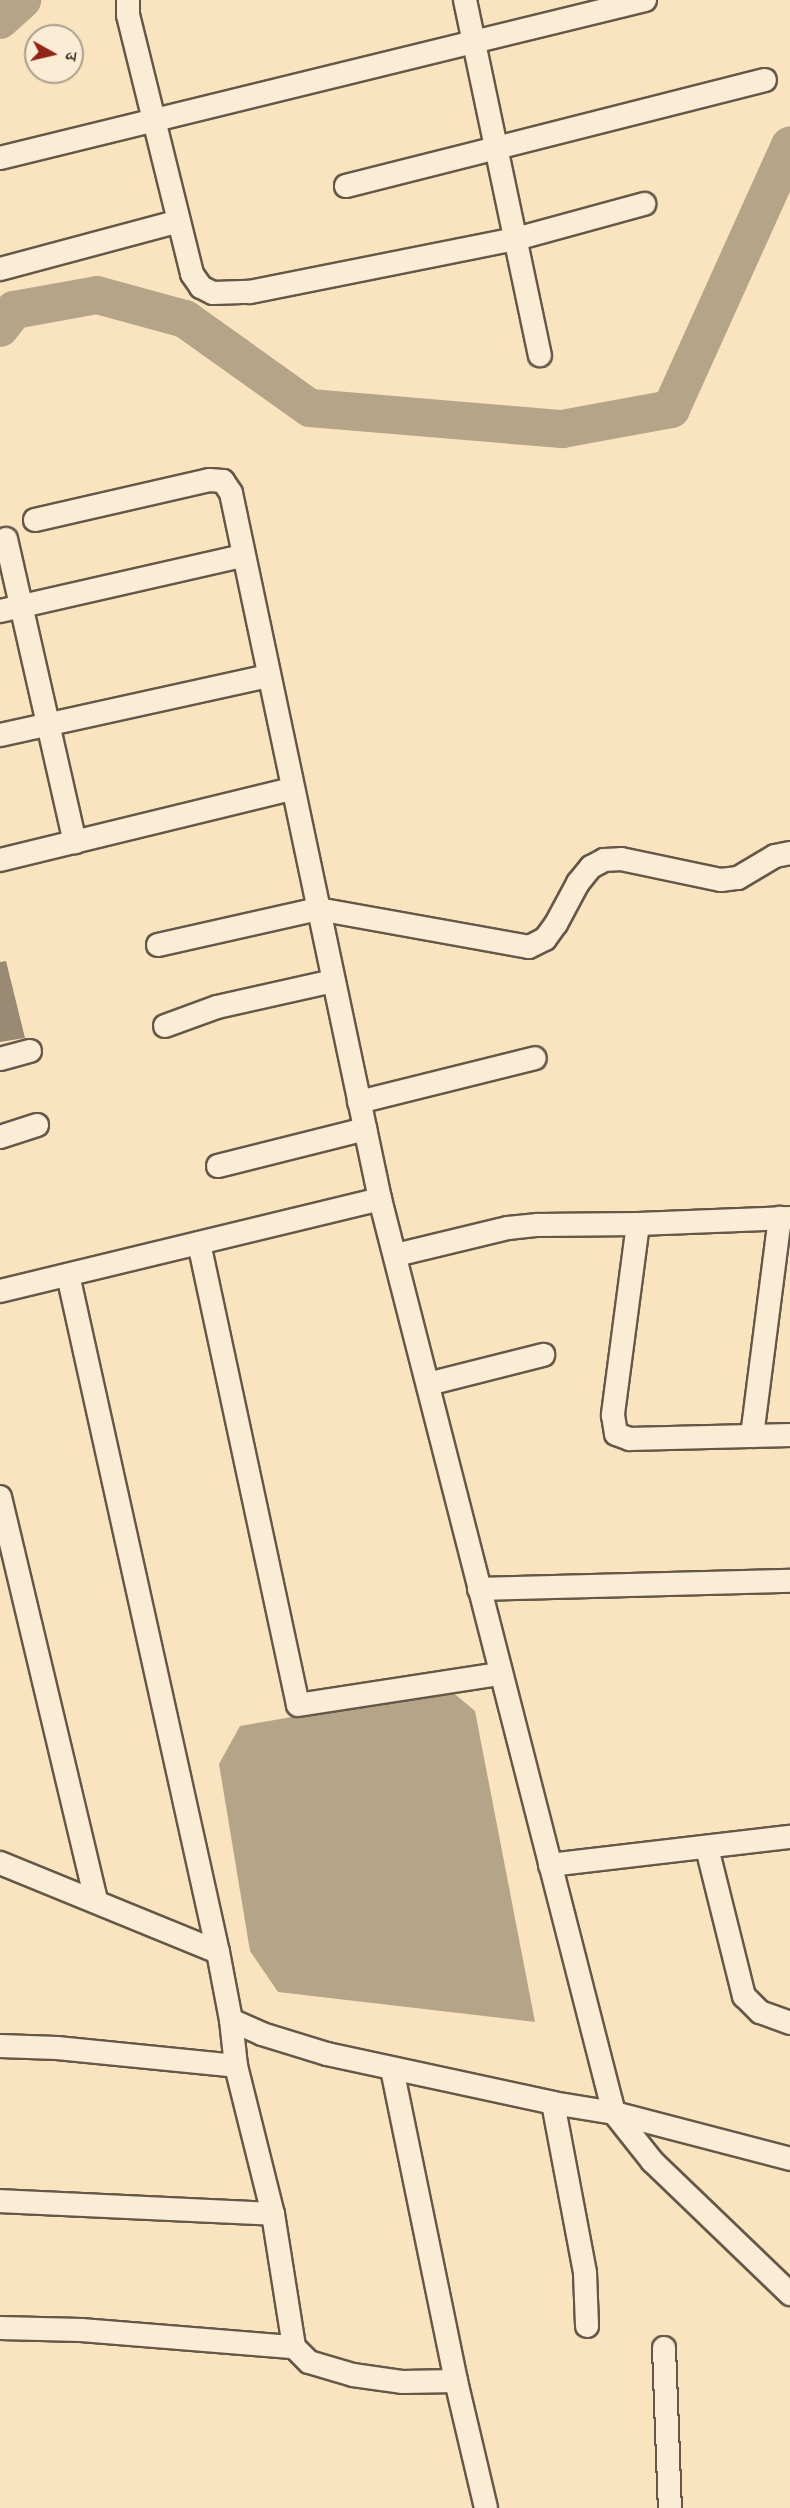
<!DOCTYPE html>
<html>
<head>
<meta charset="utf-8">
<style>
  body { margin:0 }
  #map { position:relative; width:790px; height:2508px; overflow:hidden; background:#f9e4bf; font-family:Vollkorn,"Noto Serif Devanagari",serif }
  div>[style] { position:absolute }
  .water>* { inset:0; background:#b6a489 }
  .river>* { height:38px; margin:-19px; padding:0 19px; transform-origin:19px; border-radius:19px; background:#b6a489 }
  .building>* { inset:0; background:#9a8a73 }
  .roads { filter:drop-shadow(2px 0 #655848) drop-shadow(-2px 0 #655848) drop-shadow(0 2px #655848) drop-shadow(0 -2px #655848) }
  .minor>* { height:22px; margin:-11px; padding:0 11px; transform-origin:11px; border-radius:11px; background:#fbedd5 }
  span { translate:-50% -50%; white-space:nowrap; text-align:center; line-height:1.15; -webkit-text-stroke:4.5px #fbedd5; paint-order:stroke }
  .north { position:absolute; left:24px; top:24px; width:60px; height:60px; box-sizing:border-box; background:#fbedd5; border:2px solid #ab9f8d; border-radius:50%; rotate:98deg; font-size:16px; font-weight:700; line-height:24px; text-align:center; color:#342921 }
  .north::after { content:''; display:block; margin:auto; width:21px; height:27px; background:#8f2418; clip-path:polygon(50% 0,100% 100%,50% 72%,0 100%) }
</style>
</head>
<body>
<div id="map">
  <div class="water">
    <div style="clip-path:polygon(450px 1690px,475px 1711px,535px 2022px,278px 1992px,250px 1951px,219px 1764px,240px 1726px)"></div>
  </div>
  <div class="river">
    <div style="left:0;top:20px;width:30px;rotate:-42deg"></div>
    <div style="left:0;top:328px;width:23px;rotate:-52deg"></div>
    <div style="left:14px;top:310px;width:84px;rotate:-10.2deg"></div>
    <div style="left:97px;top:295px;width:91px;rotate:15.3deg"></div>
    <div style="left:185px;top:319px;width:153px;rotate:35.5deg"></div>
    <div style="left:310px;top:408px;width:253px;rotate:4.8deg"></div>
    <div style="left:562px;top:429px;width:111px;rotate:-10.4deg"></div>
    <div style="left:671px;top:409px;width:289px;rotate:-65.7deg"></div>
  </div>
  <div class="building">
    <div style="clip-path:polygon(6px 961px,25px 1038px,0 1042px,0 962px)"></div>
  </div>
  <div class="roads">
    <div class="minor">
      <div style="left:128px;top:0;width:15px;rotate:90deg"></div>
      <div style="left:128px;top:15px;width:267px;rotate:76.1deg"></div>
      <div style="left:192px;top:274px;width:16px;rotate:55deg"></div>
      <div style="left:201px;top:287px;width:13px;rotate:27deg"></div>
      <div style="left:213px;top:293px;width:37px;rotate:-2deg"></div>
      <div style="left:250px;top:292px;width:271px;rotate:-11.3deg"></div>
      <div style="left:516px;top:239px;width:133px;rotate:-15.3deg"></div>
      <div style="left:465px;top:0;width:363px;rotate:78.1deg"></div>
      <div style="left:0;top:158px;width:664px;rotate:-13.76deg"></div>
      <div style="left:346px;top:186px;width:432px;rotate:-14.2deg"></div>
      <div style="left:0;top:269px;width:185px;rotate:-15deg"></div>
      <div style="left:35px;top:520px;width:179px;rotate:-12.9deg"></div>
      <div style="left:209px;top:480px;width:14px;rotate:4deg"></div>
      <div style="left:223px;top:481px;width:14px;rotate:56deg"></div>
      <div style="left:231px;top:493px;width:722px;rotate:78.08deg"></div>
      <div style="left:6px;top:539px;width:311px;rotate:77.2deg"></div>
      <div style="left:0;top:611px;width:249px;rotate:-12.8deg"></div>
      <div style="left:0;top:735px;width:274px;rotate:-12.4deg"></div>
      <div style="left:0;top:860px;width:301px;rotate:-13.7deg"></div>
      <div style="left:158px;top:945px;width:164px;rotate:-12.7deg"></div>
      <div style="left:318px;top:909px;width:214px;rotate:10.2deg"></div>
      <div style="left:529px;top:947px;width:18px;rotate:-27deg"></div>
      <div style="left:545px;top:939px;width:19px;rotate:-54deg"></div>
      <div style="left:556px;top:924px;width:47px;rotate:-61.8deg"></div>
      <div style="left:578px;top:883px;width:21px;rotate:-51deg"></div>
      <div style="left:591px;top:867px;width:15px;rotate:-28deg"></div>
      <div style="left:604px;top:860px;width:17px;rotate:-3deg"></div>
      <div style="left:621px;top:859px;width:102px;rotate:11.9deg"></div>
      <div style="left:721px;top:880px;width:17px;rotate:-7deg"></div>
      <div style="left:738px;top:878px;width:43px;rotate:-30.7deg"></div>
      <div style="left:775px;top:856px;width:15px;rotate:-11deg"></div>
      <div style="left:165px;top:1026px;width:55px;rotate:-20.1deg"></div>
      <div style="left:217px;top:1007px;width:119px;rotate:-12.6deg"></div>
      <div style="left:0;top:1059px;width:31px;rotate:-15deg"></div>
      <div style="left:359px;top:1102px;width:181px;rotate:-14deg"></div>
      <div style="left:0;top:1137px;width:39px;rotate:-18deg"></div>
      <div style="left:218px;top:1166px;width:152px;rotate:-14.1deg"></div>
      <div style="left:638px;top:1224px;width:193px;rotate:97.5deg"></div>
      <div style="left:613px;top:1415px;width:19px;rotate:81deg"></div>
      <div style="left:616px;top:1434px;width:15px;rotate:20deg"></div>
      <div style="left:630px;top:1439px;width:160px;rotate:-1.4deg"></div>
      <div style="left:199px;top:1243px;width:472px;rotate:77.9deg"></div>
      <div style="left:298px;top:1705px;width:203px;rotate:-8.8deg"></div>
      <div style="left:396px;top:1255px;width:115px;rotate:-13.6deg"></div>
      <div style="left:508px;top:1228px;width:30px;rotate:-6deg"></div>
      <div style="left:538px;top:1225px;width:100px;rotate:-0.6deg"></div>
      <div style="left:638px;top:1224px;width:152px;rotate:-2.3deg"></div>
      <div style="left:68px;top:1275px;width:693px;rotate:77.51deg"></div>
      <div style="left:218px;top:1952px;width:69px;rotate:79.2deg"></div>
      <div style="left:231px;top:2020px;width:46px;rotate:83.8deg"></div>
      <div style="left:236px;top:2066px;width:153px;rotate:76deg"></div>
      <div style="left:273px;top:2214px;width:135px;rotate:81deg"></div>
      <div style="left:294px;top:2347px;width:21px;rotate:45deg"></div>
      <div style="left:309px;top:2362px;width:46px;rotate:16.5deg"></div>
      <div style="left:353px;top:2375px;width:49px;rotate:8.1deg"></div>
      <div style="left:402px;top:2382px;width:54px;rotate:-1.1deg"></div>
      <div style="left:456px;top:2381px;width:130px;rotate:76.7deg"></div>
      <div style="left:0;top:1291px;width:391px;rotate:-13.6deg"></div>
      <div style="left:380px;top:1199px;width:943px;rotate:75.64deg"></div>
      <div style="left:614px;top:2113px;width:61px;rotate:51.6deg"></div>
      <div style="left:652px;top:2161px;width:192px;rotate:43.9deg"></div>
      <div style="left:428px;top:1384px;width:119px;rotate:-14.2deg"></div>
      <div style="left:752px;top:1436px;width:220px;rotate:-82.7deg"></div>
      <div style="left:0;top:1497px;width:415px;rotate:76.6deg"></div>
      <div style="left:479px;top:1589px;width:311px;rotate:-1.5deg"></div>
      <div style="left:707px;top:1848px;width:153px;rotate:76deg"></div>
      <div style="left:744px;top:1996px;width:23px;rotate:45deg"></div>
      <div style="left:760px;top:2012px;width:32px;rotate:20deg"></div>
      <div style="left:0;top:1863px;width:235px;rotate:22.2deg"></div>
      <div style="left:550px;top:1865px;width:242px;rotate:-6.7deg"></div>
      <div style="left:231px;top:2020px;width:34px;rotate:24deg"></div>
      <div style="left:262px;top:2034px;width:68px;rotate:17.1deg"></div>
      <div style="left:327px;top:2054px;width:231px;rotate:12.2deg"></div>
      <div style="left:553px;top:2103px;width:62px;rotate:9.3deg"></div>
      <div style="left:614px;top:2113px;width:182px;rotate:14.6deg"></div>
      <div style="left:0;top:2046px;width:57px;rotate:2deg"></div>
      <div style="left:57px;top:2048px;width:180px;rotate:5.7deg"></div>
      <div style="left:392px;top:2069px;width:318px;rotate:78.4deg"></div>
      <div style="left:553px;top:2103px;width:173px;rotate:79.3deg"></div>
      <div style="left:585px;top:2273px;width:53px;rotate:87.8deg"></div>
      <div style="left:0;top:2201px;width:273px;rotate:2.7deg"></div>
      <div style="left:0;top:2328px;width:81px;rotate:1.4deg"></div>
      <div style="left:81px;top:2330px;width:214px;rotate:4.6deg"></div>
      <div style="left:664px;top:2348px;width:160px;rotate:87.9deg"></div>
    </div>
  </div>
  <div class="north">उ</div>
</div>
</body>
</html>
